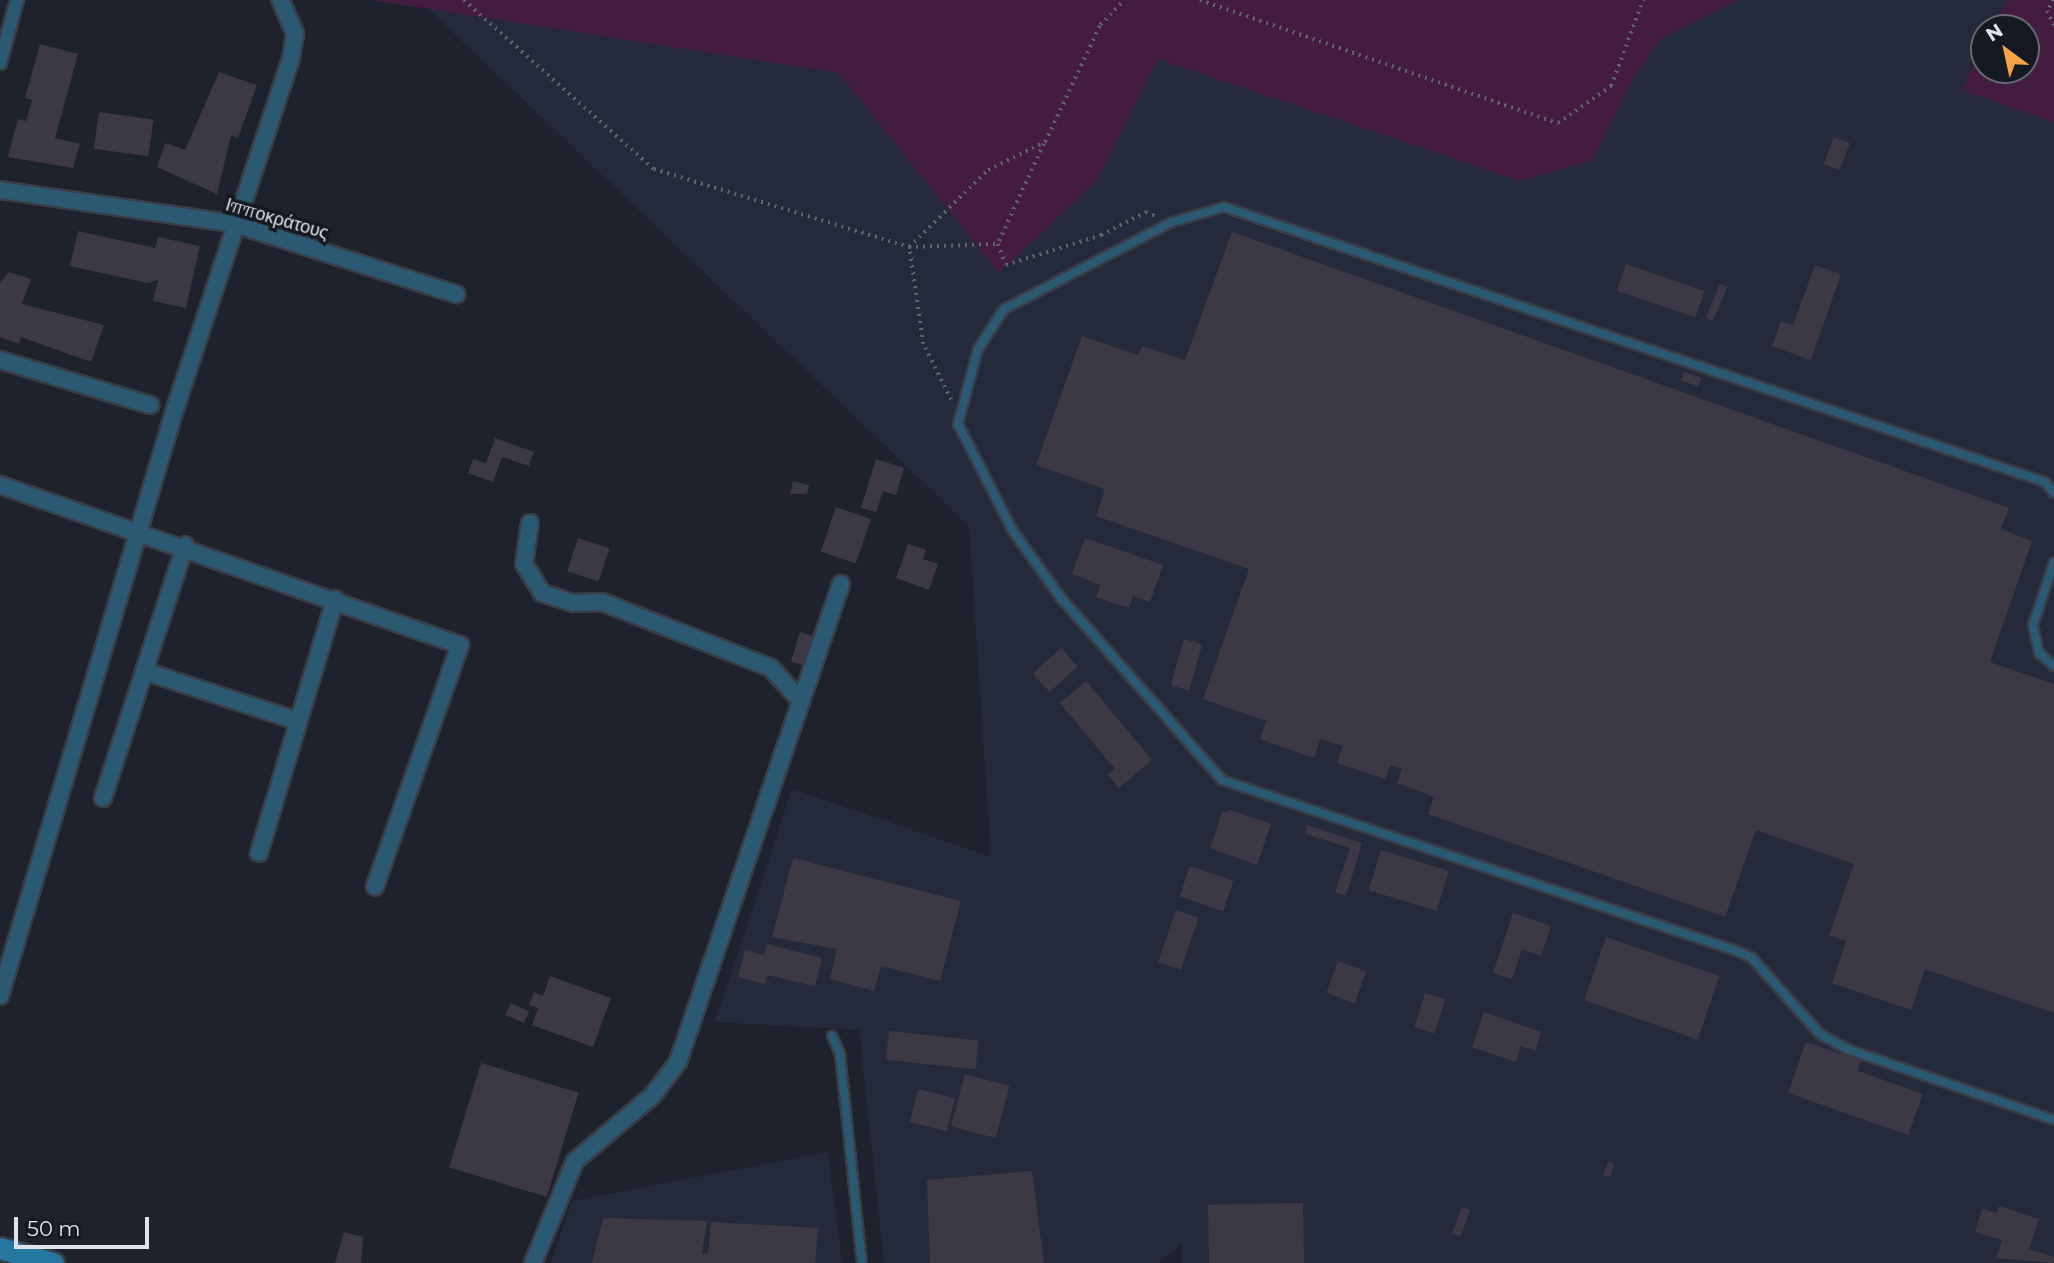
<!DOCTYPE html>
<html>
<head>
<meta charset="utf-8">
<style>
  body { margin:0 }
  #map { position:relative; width:2054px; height:1263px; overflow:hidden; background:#1e222c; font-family:Montserrat,sans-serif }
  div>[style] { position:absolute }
  .built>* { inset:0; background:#242a3a }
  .green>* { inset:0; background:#441c42 }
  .building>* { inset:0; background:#3c3945; transform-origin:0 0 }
  .path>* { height:3.5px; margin-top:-1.75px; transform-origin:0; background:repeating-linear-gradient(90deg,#5f636c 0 2px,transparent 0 7px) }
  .roads { filter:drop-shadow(2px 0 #393d47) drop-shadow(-2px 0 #393d47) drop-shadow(0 2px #393d47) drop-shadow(0 -2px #393d47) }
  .service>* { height:8px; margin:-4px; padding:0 4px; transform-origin:4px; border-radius:4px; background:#2b5972 }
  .pedestrian>* { height:12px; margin:-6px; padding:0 6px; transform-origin:6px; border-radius:6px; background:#2b5972 }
  .minor>* { height:16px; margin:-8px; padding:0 8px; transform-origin:8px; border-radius:8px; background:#2b5972 }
  .secondary>* { height:21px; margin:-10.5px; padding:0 10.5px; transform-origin:10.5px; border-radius:10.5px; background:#26779f }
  span { translate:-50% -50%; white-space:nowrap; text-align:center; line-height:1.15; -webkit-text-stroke:7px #141922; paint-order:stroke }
  .street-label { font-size:18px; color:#dfe3ea }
  .north { position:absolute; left:1970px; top:14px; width:70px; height:70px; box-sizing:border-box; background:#141922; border:2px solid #656a72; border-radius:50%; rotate:327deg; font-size:19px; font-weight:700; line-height:28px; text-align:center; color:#dfe3ea }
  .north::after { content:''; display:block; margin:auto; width:24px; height:32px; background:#f6a248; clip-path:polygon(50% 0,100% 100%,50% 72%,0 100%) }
  .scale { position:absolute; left:14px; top:1217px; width:135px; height:32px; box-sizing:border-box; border:4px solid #dfe3ea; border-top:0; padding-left:9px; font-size:21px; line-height:24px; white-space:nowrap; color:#dfe3ea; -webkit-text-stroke:5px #141922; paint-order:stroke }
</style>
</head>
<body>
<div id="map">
  <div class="built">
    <div style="clip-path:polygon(evenodd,419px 0,2054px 0,2054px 1263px,1182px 1263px,1181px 1244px,1158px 1263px,884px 1263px,859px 1030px,715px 1022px,792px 789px,991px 857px,969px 526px,419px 0,1984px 28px,2026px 28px,2026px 70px,1984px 70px,1984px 28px)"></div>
    <div style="clip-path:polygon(828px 1152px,842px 1263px,551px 1263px,572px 1201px)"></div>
  </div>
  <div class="green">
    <div style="clip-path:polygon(372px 0,1738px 0,1661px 39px,1633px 78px,1593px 160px,1520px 181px,1158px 59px,1097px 180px,999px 273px,839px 73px)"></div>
    <div style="clip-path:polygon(2007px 0,2054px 0,2054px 122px,1961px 90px,1984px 45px,1984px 70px,2026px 70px,2026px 28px,1993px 28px)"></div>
  </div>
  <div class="building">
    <div style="clip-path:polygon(40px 44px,78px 54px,55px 138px,80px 144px,73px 168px,8px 157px,18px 119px,26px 121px,32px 100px,25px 98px)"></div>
    <div style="clip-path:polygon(219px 72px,257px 85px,238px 138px,231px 135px,217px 194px,157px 167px,165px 143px,185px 150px)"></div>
    <div style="left:99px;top:112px;width:55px;height:37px;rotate:8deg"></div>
    <div style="left:1834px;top:137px;width:17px;height:29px;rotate:21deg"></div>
    <div style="clip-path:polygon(78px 231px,155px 248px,158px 237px,200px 246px,186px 308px,153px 301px,158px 280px,147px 283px,70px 266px)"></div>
    <div style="clip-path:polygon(1232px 232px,2009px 508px,2001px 529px,2032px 541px,1990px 662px,2054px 684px,2054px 1013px,1925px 969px,1911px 1010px,1832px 983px,1846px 941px,1829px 935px,1854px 864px,1756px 830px,1725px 917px,1428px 814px,1434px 797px,1397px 783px,1402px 769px,1390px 765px,1385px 779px,1337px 763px,1343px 746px,1320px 739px,1314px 758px,1260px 739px,1266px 721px,1203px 699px,1249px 569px,1096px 516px,1105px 489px,1036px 465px,1082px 336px,1138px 355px,1142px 346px,1185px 360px)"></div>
    <div style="left:1626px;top:264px;width:83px;height:28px;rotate:19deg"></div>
    <div style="clip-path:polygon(1815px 265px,1841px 274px,1811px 360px,1772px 346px,1781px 321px,1793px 325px)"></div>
    <div style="clip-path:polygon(9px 272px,31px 279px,22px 304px,104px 325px,91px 362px,21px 337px,19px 344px,0 337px,0 282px)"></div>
    <div style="left:1720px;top:284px;width:8px;height:37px;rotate:23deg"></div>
    <div style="left:1684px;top:372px;width:18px;height:9px;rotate:19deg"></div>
    <div style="clip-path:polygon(495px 438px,534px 452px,529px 466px,502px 457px,493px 482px,468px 473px,473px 459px,486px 463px)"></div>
    <div style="clip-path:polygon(876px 459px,904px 468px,896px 495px,883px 491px,876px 512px,861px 508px)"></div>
    <div style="clip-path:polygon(793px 481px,809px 485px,807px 494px,790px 494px)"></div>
    <div style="left:836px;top:507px;width:37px;height:47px;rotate:19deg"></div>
    <div style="left:578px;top:538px;width:33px;height:35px;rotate:18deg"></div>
    <div style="clip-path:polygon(1085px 538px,1163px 565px,1150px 602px,1133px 596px,1129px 608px,1096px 597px,1101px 585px,1072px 574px)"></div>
    <div style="clip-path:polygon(908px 544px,926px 550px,923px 559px,938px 564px,929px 590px,896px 578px)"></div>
    <div style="left:800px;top:632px;width:21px;height:31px;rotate:17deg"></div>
    <div style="left:1184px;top:639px;width:19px;height:48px;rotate:16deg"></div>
    <div style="left:1061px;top:648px;width:25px;height:38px;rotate:48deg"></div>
    <div style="clip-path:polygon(1086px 681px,1152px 760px,1119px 788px,1108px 775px,1115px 769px,1060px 703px)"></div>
    <div style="clip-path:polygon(1230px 810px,1271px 824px,1257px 865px,1210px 848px,1222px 813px)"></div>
    <div style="clip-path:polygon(1307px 825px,1362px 843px,1346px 896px,1335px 892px,1350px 848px,1305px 834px)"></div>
    <div style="left:1381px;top:850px;width:71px;height:42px;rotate:17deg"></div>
    <div style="clip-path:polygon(793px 858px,961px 901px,940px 981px,881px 966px,874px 991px,830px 979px,837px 949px,772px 937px)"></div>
    <div style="left:1190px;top:866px;width:46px;height:32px;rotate:19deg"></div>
    <div style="left:1176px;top:910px;width:24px;height:55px;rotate:19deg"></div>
    <div style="clip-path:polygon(1513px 913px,1551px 926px,1541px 956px,1522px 949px,1512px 979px,1493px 973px)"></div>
    <div style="left:1606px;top:937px;width:120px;height:67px;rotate:19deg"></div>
    <div style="clip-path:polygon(767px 944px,822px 958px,815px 986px,767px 975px,765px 984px,738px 977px,745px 950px,764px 955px)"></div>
    <div style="left:1338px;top:961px;width:30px;height:34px;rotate:20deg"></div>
    <div style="clip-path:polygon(550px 976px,611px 998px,593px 1047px,532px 1025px,538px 1008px,529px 1005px,534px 992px,543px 996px)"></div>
    <div style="left:1425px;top:993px;width:21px;height:36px;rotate:17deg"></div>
    <div style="left:511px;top:1003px;width:20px;height:13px;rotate:24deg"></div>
    <div style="clip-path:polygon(1484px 1012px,1541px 1032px,1535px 1051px,1521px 1046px,1516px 1062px,1472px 1047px)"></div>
    <div style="left:889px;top:1031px;width:90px;height:29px;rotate:6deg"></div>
    <div style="clip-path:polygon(1806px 1042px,1861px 1061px,1858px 1071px,1923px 1094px,1908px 1135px,1788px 1093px)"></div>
    <div style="left:481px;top:1063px;width:102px;height:109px;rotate:17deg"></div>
    <div style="left:965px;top:1074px;width:46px;height:54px;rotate:15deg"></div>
    <div style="left:918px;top:1089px;width:38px;height:34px;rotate:14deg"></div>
    <div style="clip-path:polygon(1608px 1162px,1614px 1164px,1610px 1177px,1603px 1175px)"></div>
    <div style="clip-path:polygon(1032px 1171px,1044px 1263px,930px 1263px,927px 1180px)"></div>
    <div style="left:1303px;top:1203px;width:60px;height:95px;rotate:89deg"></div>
    <div style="clip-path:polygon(1999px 1206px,2039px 1219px,2029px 1249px,2054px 1257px,2054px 1263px,1996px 1258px,2002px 1240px,1975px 1232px,1982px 1209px,1997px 1213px)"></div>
    <div style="left:1462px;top:1207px;width:9px;height:28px;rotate:21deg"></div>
    <div style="clip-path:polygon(603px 1218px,707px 1221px,702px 1254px,708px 1254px,711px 1222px,818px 1228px,815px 1263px,592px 1263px)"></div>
    <div style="clip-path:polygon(344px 1232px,363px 1237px,361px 1263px,335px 1263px)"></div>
  </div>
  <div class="path">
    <div style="left:464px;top:0;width:254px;rotate:41.7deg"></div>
    <div style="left:654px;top:169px;width:267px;rotate:17deg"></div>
    <div style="left:909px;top:247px;width:110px;rotate:-44.3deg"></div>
    <div style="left:988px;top:170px;width:64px;rotate:-26.2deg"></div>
    <div style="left:1045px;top:142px;width:129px;rotate:-64.8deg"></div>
    <div style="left:1100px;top:25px;width:35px;rotate:-46deg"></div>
    <div style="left:1200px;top:0;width:379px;rotate:19deg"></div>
    <div style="left:1558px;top:123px;width:65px;rotate:-34.9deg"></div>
    <div style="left:1611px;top:86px;width:92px;rotate:-69.6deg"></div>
    <div style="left:2054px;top:0;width:13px;rotate:122deg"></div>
    <div style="left:2047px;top:11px;width:16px;rotate:63deg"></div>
    <div style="left:1044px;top:144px;width:110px;rotate:114.7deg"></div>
    <div style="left:998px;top:244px;width:22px;rotate:69deg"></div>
    <div style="left:1006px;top:265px;width:100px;rotate:-17.5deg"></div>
    <div style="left:1101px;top:235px;width:51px;rotate:-27.1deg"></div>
    <div style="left:1146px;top:212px;width:10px;rotate:24deg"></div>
    <div style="left:951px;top:400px;width:63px;rotate:-116.6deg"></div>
    <div style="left:923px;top:344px;width:98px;rotate:-98.2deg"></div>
    <div style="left:909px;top:247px;width:89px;rotate:-1.9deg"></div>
  </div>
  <div class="roads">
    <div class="service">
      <div style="left:2054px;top:493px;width:14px;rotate:-129deg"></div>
      <div style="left:2045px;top:482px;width:866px;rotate:-161.48deg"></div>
      <div style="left:1224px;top:207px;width:54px;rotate:163.9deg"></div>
      <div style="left:1172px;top:222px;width:189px;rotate:152.6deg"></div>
      <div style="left:1004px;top:309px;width:48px;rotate:123deg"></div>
      <div style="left:978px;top:349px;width:78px;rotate:104.9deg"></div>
      <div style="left:958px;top:424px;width:120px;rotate:62.8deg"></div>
      <div style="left:1013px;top:531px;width:82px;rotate:54.4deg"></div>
      <div style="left:1061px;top:598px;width:243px;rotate:48.5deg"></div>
      <div style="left:1222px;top:780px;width:543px;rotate:18.37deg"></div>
      <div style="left:1737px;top:951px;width:17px;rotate:25deg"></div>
      <div style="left:1752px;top:958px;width:102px;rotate:48.2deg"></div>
      <div style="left:1820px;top:1034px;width:31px;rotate:29deg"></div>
      <div style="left:1847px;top:1049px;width:219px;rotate:18.9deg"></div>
      <div style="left:2054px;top:562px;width:66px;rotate:108.4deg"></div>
      <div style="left:2033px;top:625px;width:29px;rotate:78deg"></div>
      <div style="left:2039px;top:653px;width:20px;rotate:41deg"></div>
      <div style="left:832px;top:1036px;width:20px;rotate:66deg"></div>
      <div style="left:840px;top:1054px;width:210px;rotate:84deg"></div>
    </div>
    <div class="pedestrian">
      <div style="left:0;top:63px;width:65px;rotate:-74.9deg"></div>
    </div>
    <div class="minor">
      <div style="left:0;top:190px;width:237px;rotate:8.2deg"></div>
      <div style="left:235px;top:224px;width:232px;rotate:17.6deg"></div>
      <div style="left:0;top:360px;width:157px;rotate:16.7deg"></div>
      <div style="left:0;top:485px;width:487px;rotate:19.2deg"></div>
      <div style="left:460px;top:645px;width:256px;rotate:109.4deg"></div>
      <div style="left:530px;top:523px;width:41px;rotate:98.3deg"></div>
      <div style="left:524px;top:564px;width:34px;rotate:58deg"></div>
      <div style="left:542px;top:593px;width:33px;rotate:18deg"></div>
      <div style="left:573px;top:603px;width:29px;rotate:-2deg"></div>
      <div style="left:602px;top:602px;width:181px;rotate:21.3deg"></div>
      <div style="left:771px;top:668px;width:45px;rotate:47.7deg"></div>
      <div style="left:144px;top:671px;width:162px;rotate:18deg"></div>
      <div style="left:103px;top:798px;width:266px;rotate:-72deg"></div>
      <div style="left:259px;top:853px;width:265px;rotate:-73.3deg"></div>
      <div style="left:0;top:996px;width:613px;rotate:-73.4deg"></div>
      <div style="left:175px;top:409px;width:369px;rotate:-71.7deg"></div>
      <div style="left:291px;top:59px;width:26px;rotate:-81deg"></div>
      <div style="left:295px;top:33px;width:36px;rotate:-114deg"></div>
      <div style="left:533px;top:1263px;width:110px;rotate:-67.6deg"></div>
      <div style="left:575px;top:1161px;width:102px;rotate:-40.2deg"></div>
      <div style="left:653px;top:1095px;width:41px;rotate:-52.9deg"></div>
      <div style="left:678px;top:1062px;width:505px;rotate:-71.17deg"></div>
    </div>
    <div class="secondary">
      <div style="left:0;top:1248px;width:55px;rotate:15.8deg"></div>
    </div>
  </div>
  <div class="street-label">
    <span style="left:277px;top:219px;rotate:16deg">Ιπποκράτους</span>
  </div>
  <div class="north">N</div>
  <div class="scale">50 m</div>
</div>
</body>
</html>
